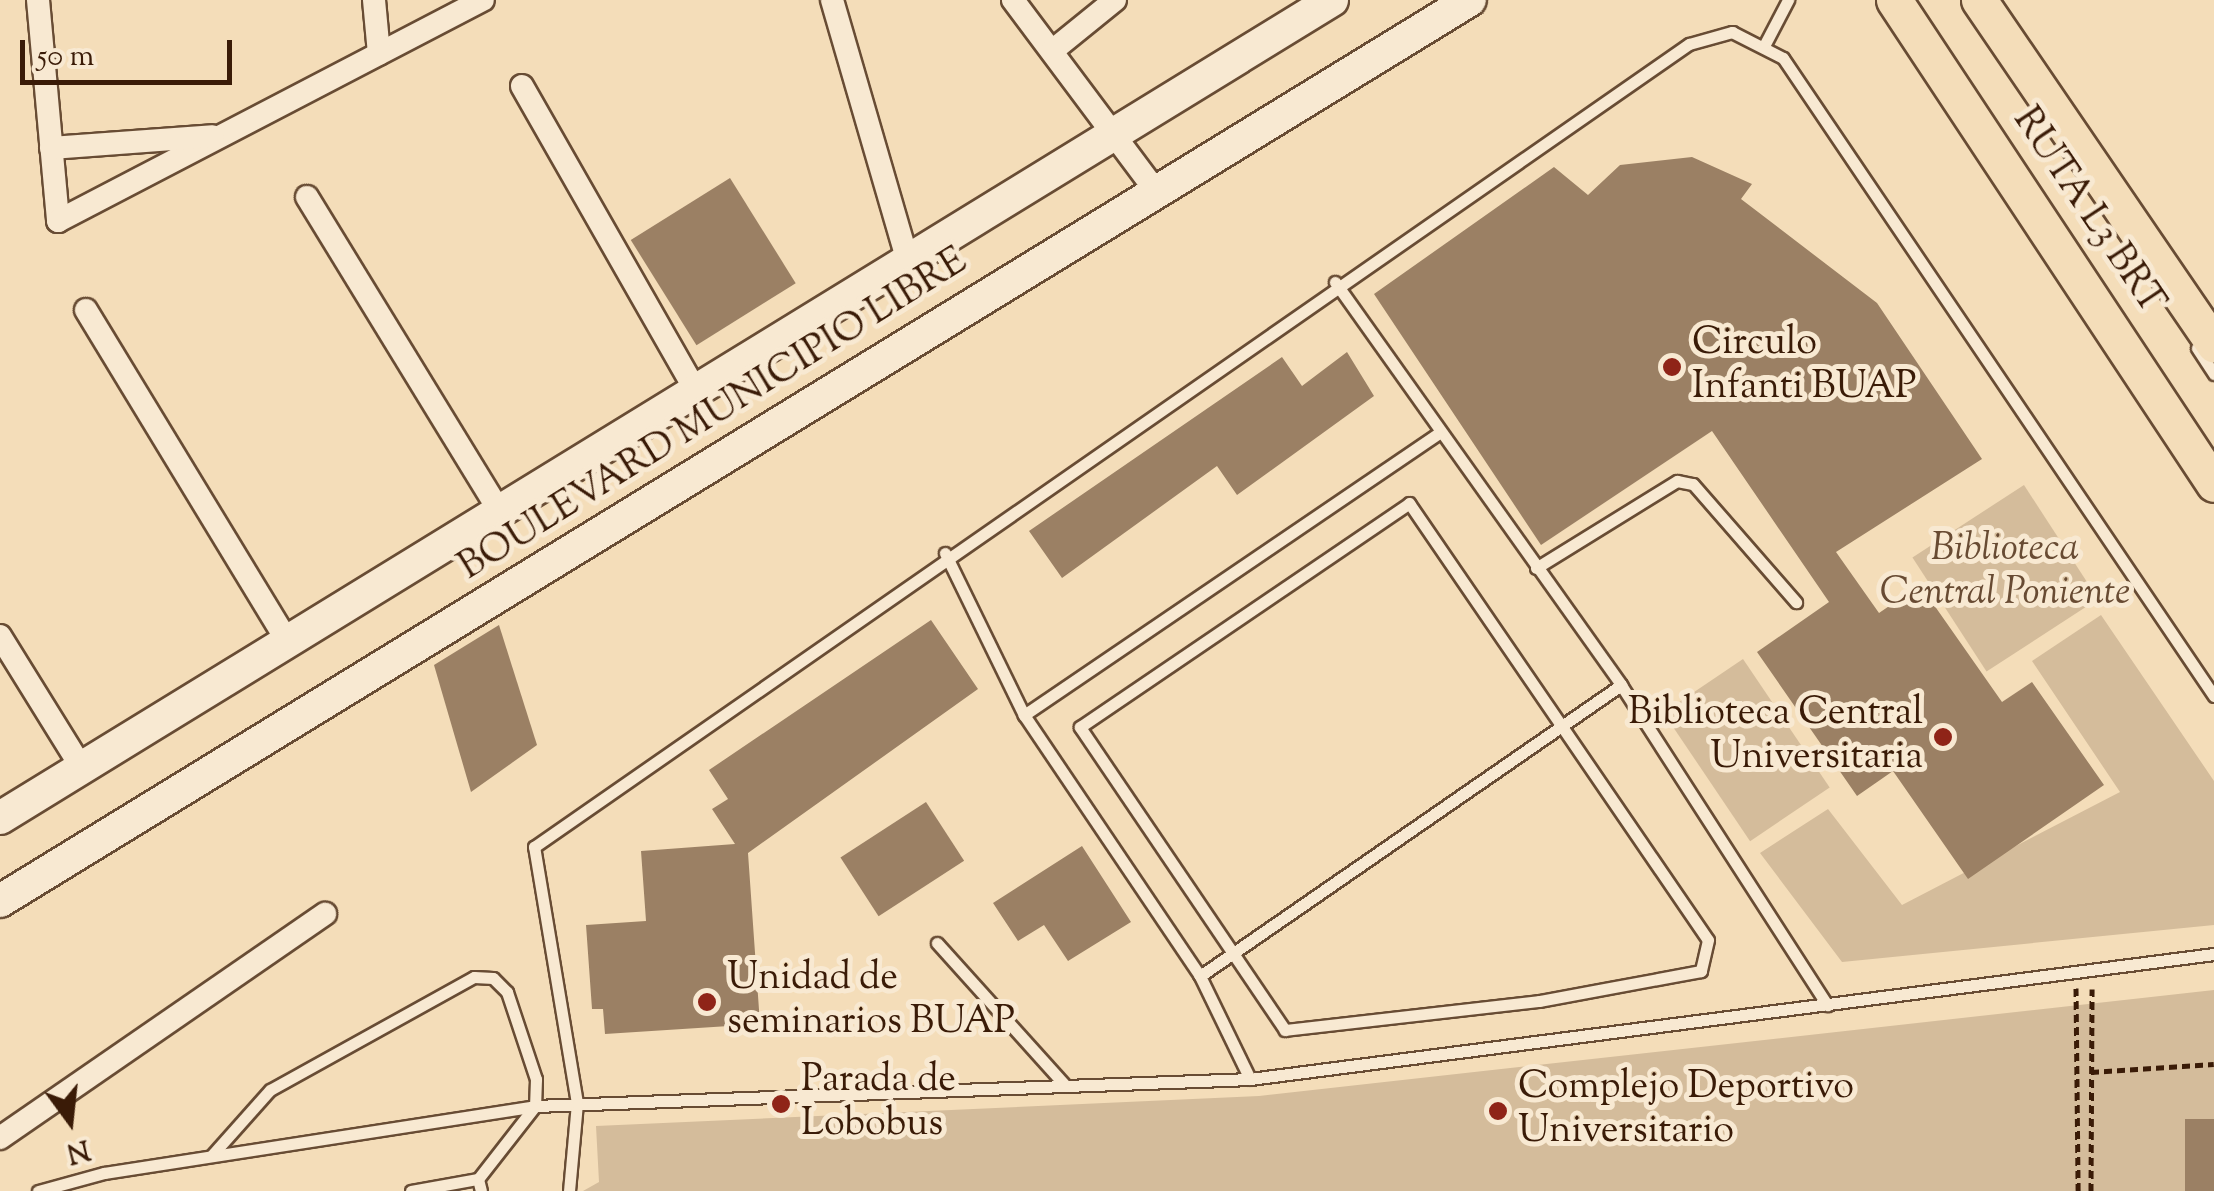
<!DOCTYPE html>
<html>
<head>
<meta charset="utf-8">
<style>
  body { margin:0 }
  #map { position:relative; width:2214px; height:1191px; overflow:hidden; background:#f4ddb9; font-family:"Sorts Mill Goudy",serif }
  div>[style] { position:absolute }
  .green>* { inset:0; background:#d4bc9b; transform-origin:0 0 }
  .building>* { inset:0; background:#9b8064; transform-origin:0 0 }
  .path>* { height:5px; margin-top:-2.5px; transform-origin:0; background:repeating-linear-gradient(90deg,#3a1b07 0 8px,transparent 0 13px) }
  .roads { filter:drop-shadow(2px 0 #684c34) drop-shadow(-2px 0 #684c34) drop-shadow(0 2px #684c34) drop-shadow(0 -2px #684c34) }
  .lane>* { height:11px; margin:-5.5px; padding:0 5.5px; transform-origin:5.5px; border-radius:5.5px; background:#f8e9d2 }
  .street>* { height:22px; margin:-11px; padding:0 11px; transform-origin:11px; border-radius:11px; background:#f8e9d2 }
  .secondary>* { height:32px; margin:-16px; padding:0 16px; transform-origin:16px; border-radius:16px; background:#f8e9d2 }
  .primary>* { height:35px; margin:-17.5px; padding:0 17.5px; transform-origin:17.5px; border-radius:17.5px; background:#f4ddb9 }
  .dots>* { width:28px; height:28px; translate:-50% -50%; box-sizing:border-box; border:5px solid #f8e9d2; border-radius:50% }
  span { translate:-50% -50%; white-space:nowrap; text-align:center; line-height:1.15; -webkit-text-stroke:10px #f8e9d2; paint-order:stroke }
  .street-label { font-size:38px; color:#3a1b07 }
  .poi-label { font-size:38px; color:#3a1b07 }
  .left { translate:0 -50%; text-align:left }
  .right { translate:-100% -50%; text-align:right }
  .park-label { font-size:38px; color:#684b33; font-style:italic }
  .north { position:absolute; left:20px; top:1071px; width:100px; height:100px; -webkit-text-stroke:8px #f8e9d2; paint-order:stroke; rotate:165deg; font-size:28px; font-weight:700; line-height:40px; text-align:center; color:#3a1b07 }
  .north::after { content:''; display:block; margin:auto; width:35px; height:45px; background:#3a1b07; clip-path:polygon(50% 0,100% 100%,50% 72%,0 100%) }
  .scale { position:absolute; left:20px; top:40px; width:212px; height:45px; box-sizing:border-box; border:5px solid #3a1b07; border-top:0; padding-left:12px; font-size:30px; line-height:35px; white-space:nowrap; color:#3a1b07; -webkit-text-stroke:8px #f8e9d2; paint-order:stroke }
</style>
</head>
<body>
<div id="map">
  <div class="green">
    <div style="left:2024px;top:485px;width:136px;height:133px;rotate:57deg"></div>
    <div style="clip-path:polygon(2101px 615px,2214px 781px,2214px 925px,1842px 962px,1760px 853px,1828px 809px,1902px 905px,2120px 792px,2032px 661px)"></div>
    <div style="left:1743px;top:659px;width:155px;height:96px;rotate:56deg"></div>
    <div style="clip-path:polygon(2214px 990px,2214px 1191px,583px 1191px,599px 1182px,596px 1126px,1259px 1096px)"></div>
  </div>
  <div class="building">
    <div style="clip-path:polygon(1692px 157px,1752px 184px,1741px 199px,1877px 303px,1982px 459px,1836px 552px,1879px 613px,1920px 585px,2002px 702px,2032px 682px,2104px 785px,1968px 879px,1893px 771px,1857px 796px,1757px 652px,1829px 602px,1712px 431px,1541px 545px,1374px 294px,1554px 167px,1588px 195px,1620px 165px)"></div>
    <div style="left:730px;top:178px;width:124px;height:117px;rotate:58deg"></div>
    <div style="clip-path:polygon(1347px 352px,1374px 396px,1237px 495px,1217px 466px,1062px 578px,1029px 531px,1282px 357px,1302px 386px)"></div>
    <div style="clip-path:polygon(931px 620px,978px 689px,748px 853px,760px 1024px,605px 1034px,603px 1009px,592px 1009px,586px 925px,646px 921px,641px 851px,735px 844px,712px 809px,728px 799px,709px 770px)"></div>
    <div style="clip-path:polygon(499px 625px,537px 745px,471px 792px,434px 665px)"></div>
    <div style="left:926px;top:802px;width:70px;height:102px;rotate:57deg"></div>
    <div style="clip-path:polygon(1082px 846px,1131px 922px,1068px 961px,1044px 925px,1018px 941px,993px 903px)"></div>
    <div style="left:2214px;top:1119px;width:72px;height:29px;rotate:90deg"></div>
  </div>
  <div class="path">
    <div style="left:2076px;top:988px;width:203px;rotate:89.4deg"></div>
    <div style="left:2091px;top:1072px;width:123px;rotate:-3.7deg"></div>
    <div style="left:2091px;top:1191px;width:202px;rotate:-89.7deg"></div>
  </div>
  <div class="roads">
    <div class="lane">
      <div style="left:1765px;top:44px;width:50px;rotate:-62.4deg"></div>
      <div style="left:1335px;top:282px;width:494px;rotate:54.6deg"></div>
      <div style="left:1621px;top:685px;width:381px;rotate:57.2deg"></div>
      <div style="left:2197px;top:348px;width:31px;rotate:57deg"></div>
      <div style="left:1409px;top:503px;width:529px;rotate:55.62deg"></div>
      <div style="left:1708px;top:940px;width:32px;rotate:103deg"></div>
      <div style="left:1701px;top:971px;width:165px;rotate:169.5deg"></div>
      <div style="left:1539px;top:1001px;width:256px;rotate:173.5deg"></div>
      <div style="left:1285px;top:1030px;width:366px;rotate:-124.1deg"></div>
      <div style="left:1080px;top:727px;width:398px;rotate:-34.2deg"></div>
      <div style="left:945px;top:553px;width:180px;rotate:64deg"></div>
      <div style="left:1024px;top:715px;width:315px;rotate:56deg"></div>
      <div style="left:1200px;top:976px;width:114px;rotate:64.1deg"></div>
      <div style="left:1536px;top:568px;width:166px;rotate:-31.7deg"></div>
      <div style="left:1677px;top:481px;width:16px;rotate:11deg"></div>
      <div style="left:1693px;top:484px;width:157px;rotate:48.9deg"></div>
      <div style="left:1024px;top:715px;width:500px;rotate:-34.2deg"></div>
      <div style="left:937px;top:943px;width:191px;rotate:48deg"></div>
      <div style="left:1200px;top:976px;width:512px;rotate:-34.65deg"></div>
      <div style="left:212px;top:1155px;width:87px;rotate:-48.3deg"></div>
      <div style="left:270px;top:1090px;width:233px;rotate:-29deg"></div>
      <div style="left:474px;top:977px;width:19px;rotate:3deg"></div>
      <div style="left:493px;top:978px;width:20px;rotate:45deg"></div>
      <div style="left:507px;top:992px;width:92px;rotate:71.6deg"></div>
      <div style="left:536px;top:1079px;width:27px;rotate:92deg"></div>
      <div style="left:535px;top:1106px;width:93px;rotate:128deg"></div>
      <div style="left:478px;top:1179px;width:12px;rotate:76deg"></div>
      <div style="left:38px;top:1191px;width:68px;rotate:-15.3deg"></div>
      <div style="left:104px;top:1173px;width:436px;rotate:-8.8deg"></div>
      <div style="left:535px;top:1106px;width:716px;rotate:-2.16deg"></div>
      <div style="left:1250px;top:1079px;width:972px;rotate:-7.39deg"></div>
      <div style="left:411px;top:1191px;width:68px;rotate:-10.2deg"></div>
      <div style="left:569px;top:1191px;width:88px;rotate:-84.8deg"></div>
      <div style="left:577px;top:1103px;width:260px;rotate:-99.5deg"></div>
      <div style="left:534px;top:847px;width:1407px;rotate:-34.81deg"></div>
      <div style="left:1689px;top:44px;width:45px;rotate:-15.6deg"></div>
      <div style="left:1732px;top:32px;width:57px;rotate:27deg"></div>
      <div style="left:1783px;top:58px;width:770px;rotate:55.96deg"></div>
    </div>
    <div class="street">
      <div style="left:38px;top:0;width:222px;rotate:84.8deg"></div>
      <div style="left:58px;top:221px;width:479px;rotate:-27.5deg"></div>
      <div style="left:374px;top:0;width:54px;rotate:84.7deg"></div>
      <div style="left:832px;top:0;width:273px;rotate:73.8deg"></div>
      <div style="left:1013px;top:0;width:239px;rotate:53.2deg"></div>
      <div style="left:1052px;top:51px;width:81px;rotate:-39deg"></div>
      <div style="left:522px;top:86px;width:353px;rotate:60.3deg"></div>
      <div style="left:51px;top:148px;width:162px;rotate:-4.2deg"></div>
      <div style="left:307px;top:197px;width:369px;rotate:58.5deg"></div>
      <div style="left:86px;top:310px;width:389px;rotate:58.7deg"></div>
      <div style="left:0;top:636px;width:155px;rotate:58.2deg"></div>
      <div style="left:0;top:1138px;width:395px;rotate:-34.6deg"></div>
    </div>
    <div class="secondary">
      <div style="left:0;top:818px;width:1563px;rotate:-31.55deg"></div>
      <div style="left:0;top:901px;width:1724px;rotate:-31.51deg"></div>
    </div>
    <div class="primary">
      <div style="left:1894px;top:0;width:580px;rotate:56.53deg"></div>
      <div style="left:1979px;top:0;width:417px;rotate:55.7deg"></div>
    </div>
  </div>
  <div class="dots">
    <div style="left:1672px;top:367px;background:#8f2418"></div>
    <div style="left:1943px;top:737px;background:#8f2418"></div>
    <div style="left:707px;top:1002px;background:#8f2418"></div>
    <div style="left:781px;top:1104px;background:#8f2418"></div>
    <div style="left:1498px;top:1111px;background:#8f2418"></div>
  </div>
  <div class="street-label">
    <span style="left:2087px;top:212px;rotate:56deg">RUTA L3 BRT</span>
    <span style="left:714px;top:416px;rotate:-32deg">BOULEVARD MUNICIPIO LIBRE</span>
  </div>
  <div class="poi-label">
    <span class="left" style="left:1692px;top:367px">Circulo<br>Infanti BUAP</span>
    <span class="right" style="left:1923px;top:737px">Biblioteca Central<br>Universitaria</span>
    <span class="left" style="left:727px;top:1002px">Unidad de<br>seminarios BUAP</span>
    <span class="left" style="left:801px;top:1104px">Parada de<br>Lobobus</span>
    <span class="left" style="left:1518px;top:1111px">Complejo Deportivo<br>Universitario</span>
  </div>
  <div class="park-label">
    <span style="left:2005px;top:573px">Biblioteca<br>Central Poniente</span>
  </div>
  <div class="north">N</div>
  <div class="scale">50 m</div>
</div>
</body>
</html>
